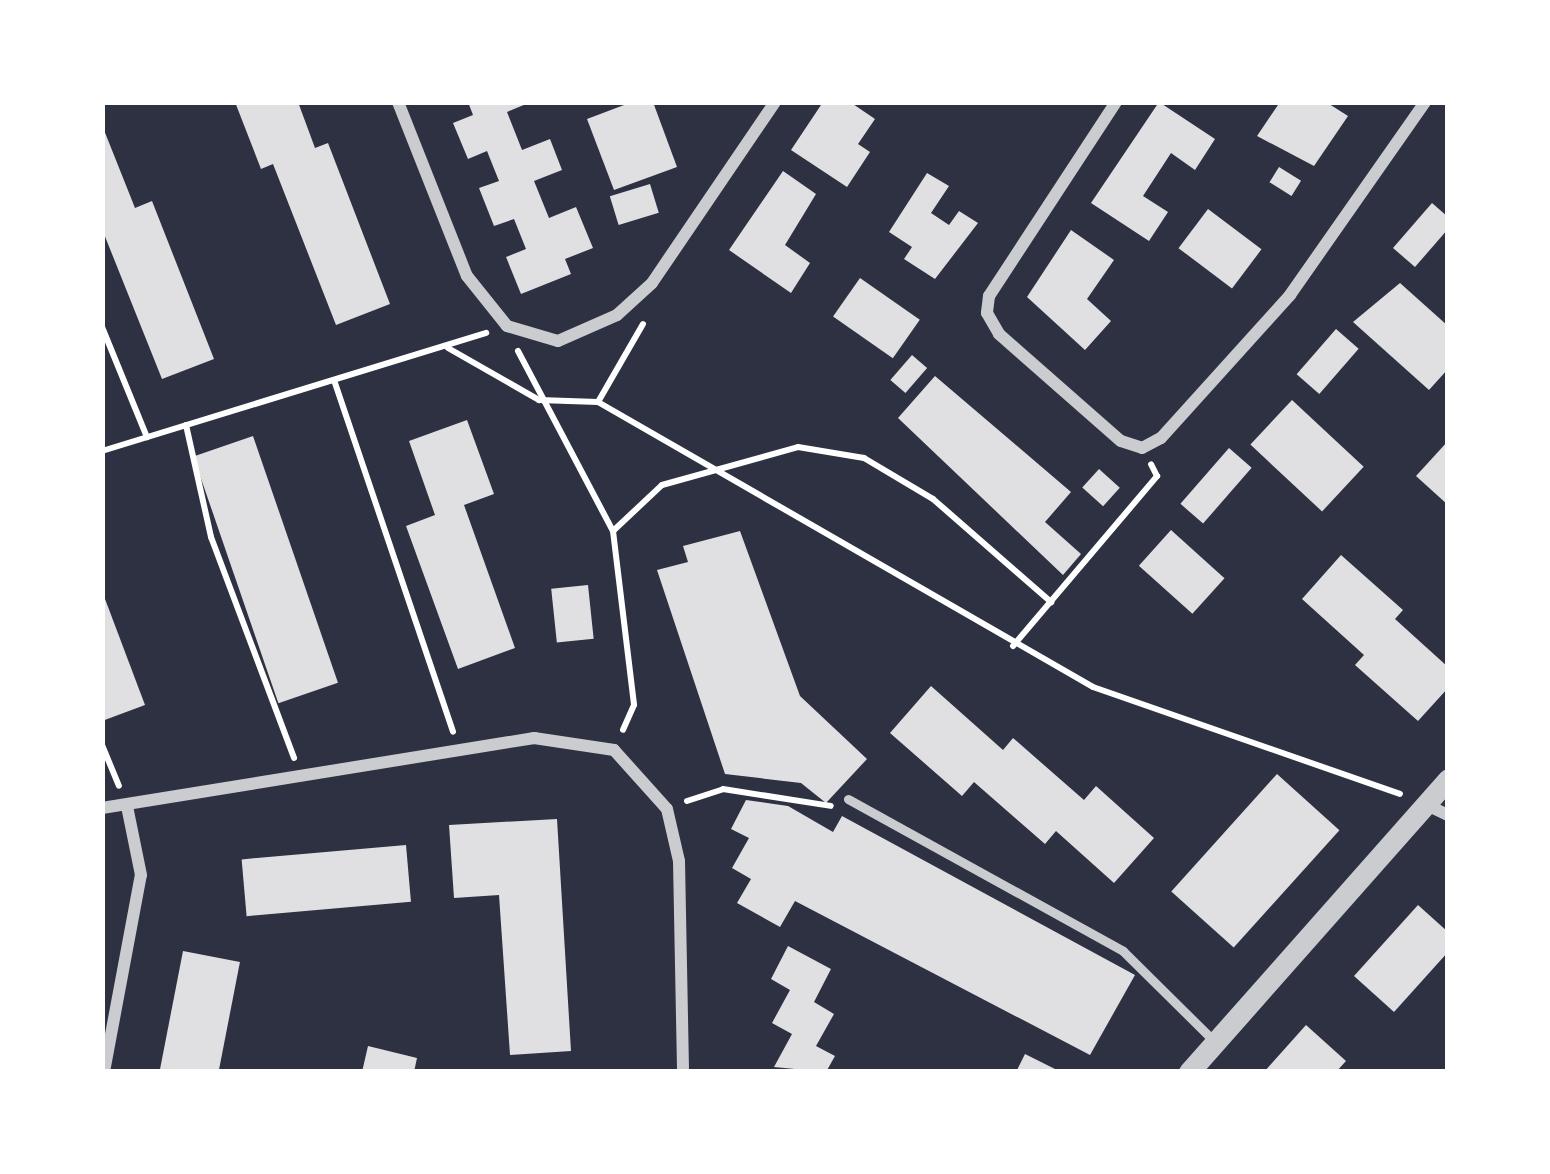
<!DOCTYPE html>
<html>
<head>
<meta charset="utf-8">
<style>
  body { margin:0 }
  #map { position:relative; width:1550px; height:1174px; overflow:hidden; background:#2d3142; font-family:Jost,sans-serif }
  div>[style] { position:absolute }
  .building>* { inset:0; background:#e0e0e3; transform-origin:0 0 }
  .path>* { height:6px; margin:-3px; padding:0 3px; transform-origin:3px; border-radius:3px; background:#fff }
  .service>* { height:9px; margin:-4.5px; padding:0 4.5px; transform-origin:4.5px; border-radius:4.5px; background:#caccd0 }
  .minor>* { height:12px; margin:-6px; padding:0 6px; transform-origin:6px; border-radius:6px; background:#caccd0 }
  .tertiary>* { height:21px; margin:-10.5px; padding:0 10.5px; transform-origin:10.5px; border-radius:10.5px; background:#caccd0 }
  span { translate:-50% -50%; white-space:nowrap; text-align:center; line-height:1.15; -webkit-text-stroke:12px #fff; paint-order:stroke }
  .frame { position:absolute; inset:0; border:105px solid #fff; pointer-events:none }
</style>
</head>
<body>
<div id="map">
  <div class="building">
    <div style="clip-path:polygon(235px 102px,298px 102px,315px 148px,328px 143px,390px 304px,336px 325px,273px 164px,261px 169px)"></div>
    <div style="clip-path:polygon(468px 102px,531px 102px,507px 112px,522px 150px,550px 139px,562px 170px,534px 181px,549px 218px,576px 207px,593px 248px,565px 259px,571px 274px,521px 294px,506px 257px,526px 249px,514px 219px,494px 226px,479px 188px,499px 181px,487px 151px,468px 159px,453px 123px,473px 115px)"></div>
    <div style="clip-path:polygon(632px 102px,653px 102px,677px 167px,614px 190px,587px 119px)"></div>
    <div style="clip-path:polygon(823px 102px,850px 102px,875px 119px,858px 144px,870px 152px,847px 187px,791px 150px)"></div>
    <div style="clip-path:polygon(1159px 102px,1215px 139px,1195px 170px,1171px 153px,1143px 196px,1168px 212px,1149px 241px,1091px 203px)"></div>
    <div style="clip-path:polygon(1280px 102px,1326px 102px,1348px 116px,1314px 166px,1257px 136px)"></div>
    <div style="clip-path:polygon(102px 125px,135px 208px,152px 201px,214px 359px,162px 379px,102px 229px)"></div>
    <div style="left:1279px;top:167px;width:26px;height:18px;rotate:32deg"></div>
    <div style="clip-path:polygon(783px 171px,816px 194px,785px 245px,810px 263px,791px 293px,729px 250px)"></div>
    <div style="clip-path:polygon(927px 173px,949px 186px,931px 213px,949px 225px,959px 211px,978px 223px,935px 279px,904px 259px,912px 247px,889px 232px)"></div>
    <div style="left:650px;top:184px;width:30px;height:42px;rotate:73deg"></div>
    <div style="clip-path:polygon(1432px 203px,1448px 217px,1448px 229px,1415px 267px,1393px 248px)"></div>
    <div style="left:1208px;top:209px;width:67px;height:49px;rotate:37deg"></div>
    <div style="clip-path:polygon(1071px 230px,1114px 260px,1087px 299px,1111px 321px,1085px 350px,1027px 297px)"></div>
    <div style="left:860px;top:278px;width:73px;height:47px;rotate:35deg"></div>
    <div style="clip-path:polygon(1400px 283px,1448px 326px,1448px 369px,1429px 390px,1353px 322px)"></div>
    <div style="left:1336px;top:329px;width:30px;height:60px;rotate:41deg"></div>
    <div style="left:912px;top:355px;width:20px;height:33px;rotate:41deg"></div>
    <div style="clip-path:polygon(935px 376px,1071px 492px,1045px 522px,1081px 554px,1063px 575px,898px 418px)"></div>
    <div style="left:1292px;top:400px;width:98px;height:61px;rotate:43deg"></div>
    <div style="clip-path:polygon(467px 420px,494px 494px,464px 505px,515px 648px,458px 669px,406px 526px,435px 515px,409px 441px)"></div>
    <div style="left:253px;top:436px;width:261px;height:63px;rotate:71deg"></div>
    <div style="clip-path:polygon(1448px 441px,1448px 505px,1416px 476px)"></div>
    <div style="left:1229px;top:448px;width:30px;height:74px;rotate:41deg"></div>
    <div style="left:1099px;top:469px;width:28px;height:25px;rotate:42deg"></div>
    <div style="left:1171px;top:530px;width:72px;height:48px;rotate:42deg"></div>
    <div style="clip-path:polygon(740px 531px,800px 696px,867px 759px,826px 803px,801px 783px,725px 774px,657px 570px,688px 562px,683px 546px)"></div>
    <div style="clip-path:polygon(1341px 555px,1403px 610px,1395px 619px,1448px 667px,1448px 688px,1418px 721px,1355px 665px,1364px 655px,1302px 599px)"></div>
    <div style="left:588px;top:585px;width:54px;height:37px;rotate:84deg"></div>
    <div style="clip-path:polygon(102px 591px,145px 705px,102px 721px)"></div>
    <div style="clip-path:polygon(931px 686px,1003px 750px,1013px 738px,1084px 800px,1096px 786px,1154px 838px,1114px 883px,1056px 831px,1045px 844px,974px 782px,962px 796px,890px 733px)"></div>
    <div style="left:1277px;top:774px;width:84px;height:158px;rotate:42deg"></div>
    <div style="clip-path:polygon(746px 800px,788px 806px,833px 832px,842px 816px,1135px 975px,1090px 1055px,795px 901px,780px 927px,737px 903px,751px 879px,732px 868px,749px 838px,731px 829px)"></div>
    <div style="clip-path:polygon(557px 819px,571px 1051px,510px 1055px,499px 895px,454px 898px,449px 825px)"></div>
    <div style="left:406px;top:845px;width:57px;height:165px;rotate:85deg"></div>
    <div style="clip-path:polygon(1418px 905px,1448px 932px,1448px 952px,1394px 1012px,1354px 976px)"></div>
    <div style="clip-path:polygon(788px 946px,831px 969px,814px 1002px,834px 1014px,816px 1046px,835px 1056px,826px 1072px,774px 1067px,792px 1034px,772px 1023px,790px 990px,771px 979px)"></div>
    <div style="left:183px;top:951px;width:58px;height:123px;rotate:11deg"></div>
    <div style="clip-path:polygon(1306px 1025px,1346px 1061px,1336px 1072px,1264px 1072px)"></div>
    <div style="clip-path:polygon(368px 1046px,417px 1058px,414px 1072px,362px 1072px)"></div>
    <div style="clip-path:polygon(1025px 1054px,1061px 1072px,1016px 1072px)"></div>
  </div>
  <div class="path">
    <div style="left:102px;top:327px;width:119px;rotate:67.8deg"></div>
    <div style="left:448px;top:348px;width:105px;rotate:29.7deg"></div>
    <div style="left:539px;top:400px;width:59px;rotate:1.9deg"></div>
    <div style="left:598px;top:402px;width:571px;rotate:29.93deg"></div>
    <div style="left:1093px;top:687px;width:325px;rotate:19.2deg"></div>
    <div style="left:518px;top:351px;width:204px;rotate:62.2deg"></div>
    <div style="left:613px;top:531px;width:175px;rotate:83.1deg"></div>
    <div style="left:634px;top:705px;width:27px;rotate:114deg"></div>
    <div style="left:335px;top:383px;width:368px;rotate:71.3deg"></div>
    <div style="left:598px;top:402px;width:90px;rotate:-60deg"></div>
    <div style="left:186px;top:425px;width:115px;rotate:77.4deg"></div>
    <div style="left:211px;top:537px;width:236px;rotate:69.4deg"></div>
    <div style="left:102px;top:451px;width:402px;rotate:-17.1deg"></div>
    <div style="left:613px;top:531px;width:67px;rotate:-43.2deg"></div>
    <div style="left:662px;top:485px;width:141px;rotate:-15.6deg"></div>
    <div style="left:798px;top:447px;width:67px;rotate:9.5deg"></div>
    <div style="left:864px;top:458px;width:80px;rotate:30.7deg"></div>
    <div style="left:933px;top:499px;width:157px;rotate:41.1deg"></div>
    <div style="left:1013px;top:646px;width:223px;rotate:-49.7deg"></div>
    <div style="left:1157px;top:476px;width:13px;rotate:-117deg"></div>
    <div style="left:102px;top:745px;width:44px;rotate:67.5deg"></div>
    <div style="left:687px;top:801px;width:38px;rotate:-18deg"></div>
    <div style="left:723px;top:789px;width:109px;rotate:8.9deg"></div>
  </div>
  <div class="service">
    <div style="left:848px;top:799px;width:314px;rotate:28.9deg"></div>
    <div style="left:1123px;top:951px;width:129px;rotate:44.7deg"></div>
  </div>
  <div class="minor">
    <div style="left:398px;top:102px;width:187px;rotate:68.4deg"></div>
    <div style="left:467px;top:276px;width:64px;rotate:51.3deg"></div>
    <div style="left:507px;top:326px;width:53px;rotate:16.4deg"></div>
    <div style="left:558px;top:341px;width:64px;rotate:-23.8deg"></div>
    <div style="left:617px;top:315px;width:47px;rotate:-42.4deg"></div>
    <div style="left:652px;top:283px;width:219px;rotate:-55.8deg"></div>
    <div style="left:1116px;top:102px;width:232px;rotate:123.2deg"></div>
    <div style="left:989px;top:296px;width:17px;rotate:97deg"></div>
    <div style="left:987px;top:313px;width:24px;rotate:60deg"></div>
    <div style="left:999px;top:334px;width:162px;rotate:41.3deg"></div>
    <div style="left:1121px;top:441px;width:22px;rotate:18deg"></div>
    <div style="left:1142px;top:448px;width:21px;rotate:-28deg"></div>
    <div style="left:1161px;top:438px;width:193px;rotate:-47.9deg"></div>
    <div style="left:1290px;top:295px;width:236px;rotate:-55deg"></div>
    <div style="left:1425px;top:804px;width:25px;rotate:26deg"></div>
    <div style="left:102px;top:808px;width:438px;rotate:-9.2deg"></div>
    <div style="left:534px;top:738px;width:81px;rotate:8.5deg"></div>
    <div style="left:614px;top:750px;width:79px;rotate:48.1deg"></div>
    <div style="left:667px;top:809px;width:53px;rotate:77deg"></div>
    <div style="left:679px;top:861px;width:211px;rotate:88.9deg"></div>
    <div style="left:104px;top:1072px;width:200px;rotate:-79.4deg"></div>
    <div style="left:141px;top:875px;width:70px;rotate:-101.5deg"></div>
  </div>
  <div class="tertiary">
    <div style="left:1189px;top:1072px;width:391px;rotate:-48.5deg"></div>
  </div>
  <div class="frame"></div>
</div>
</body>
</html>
